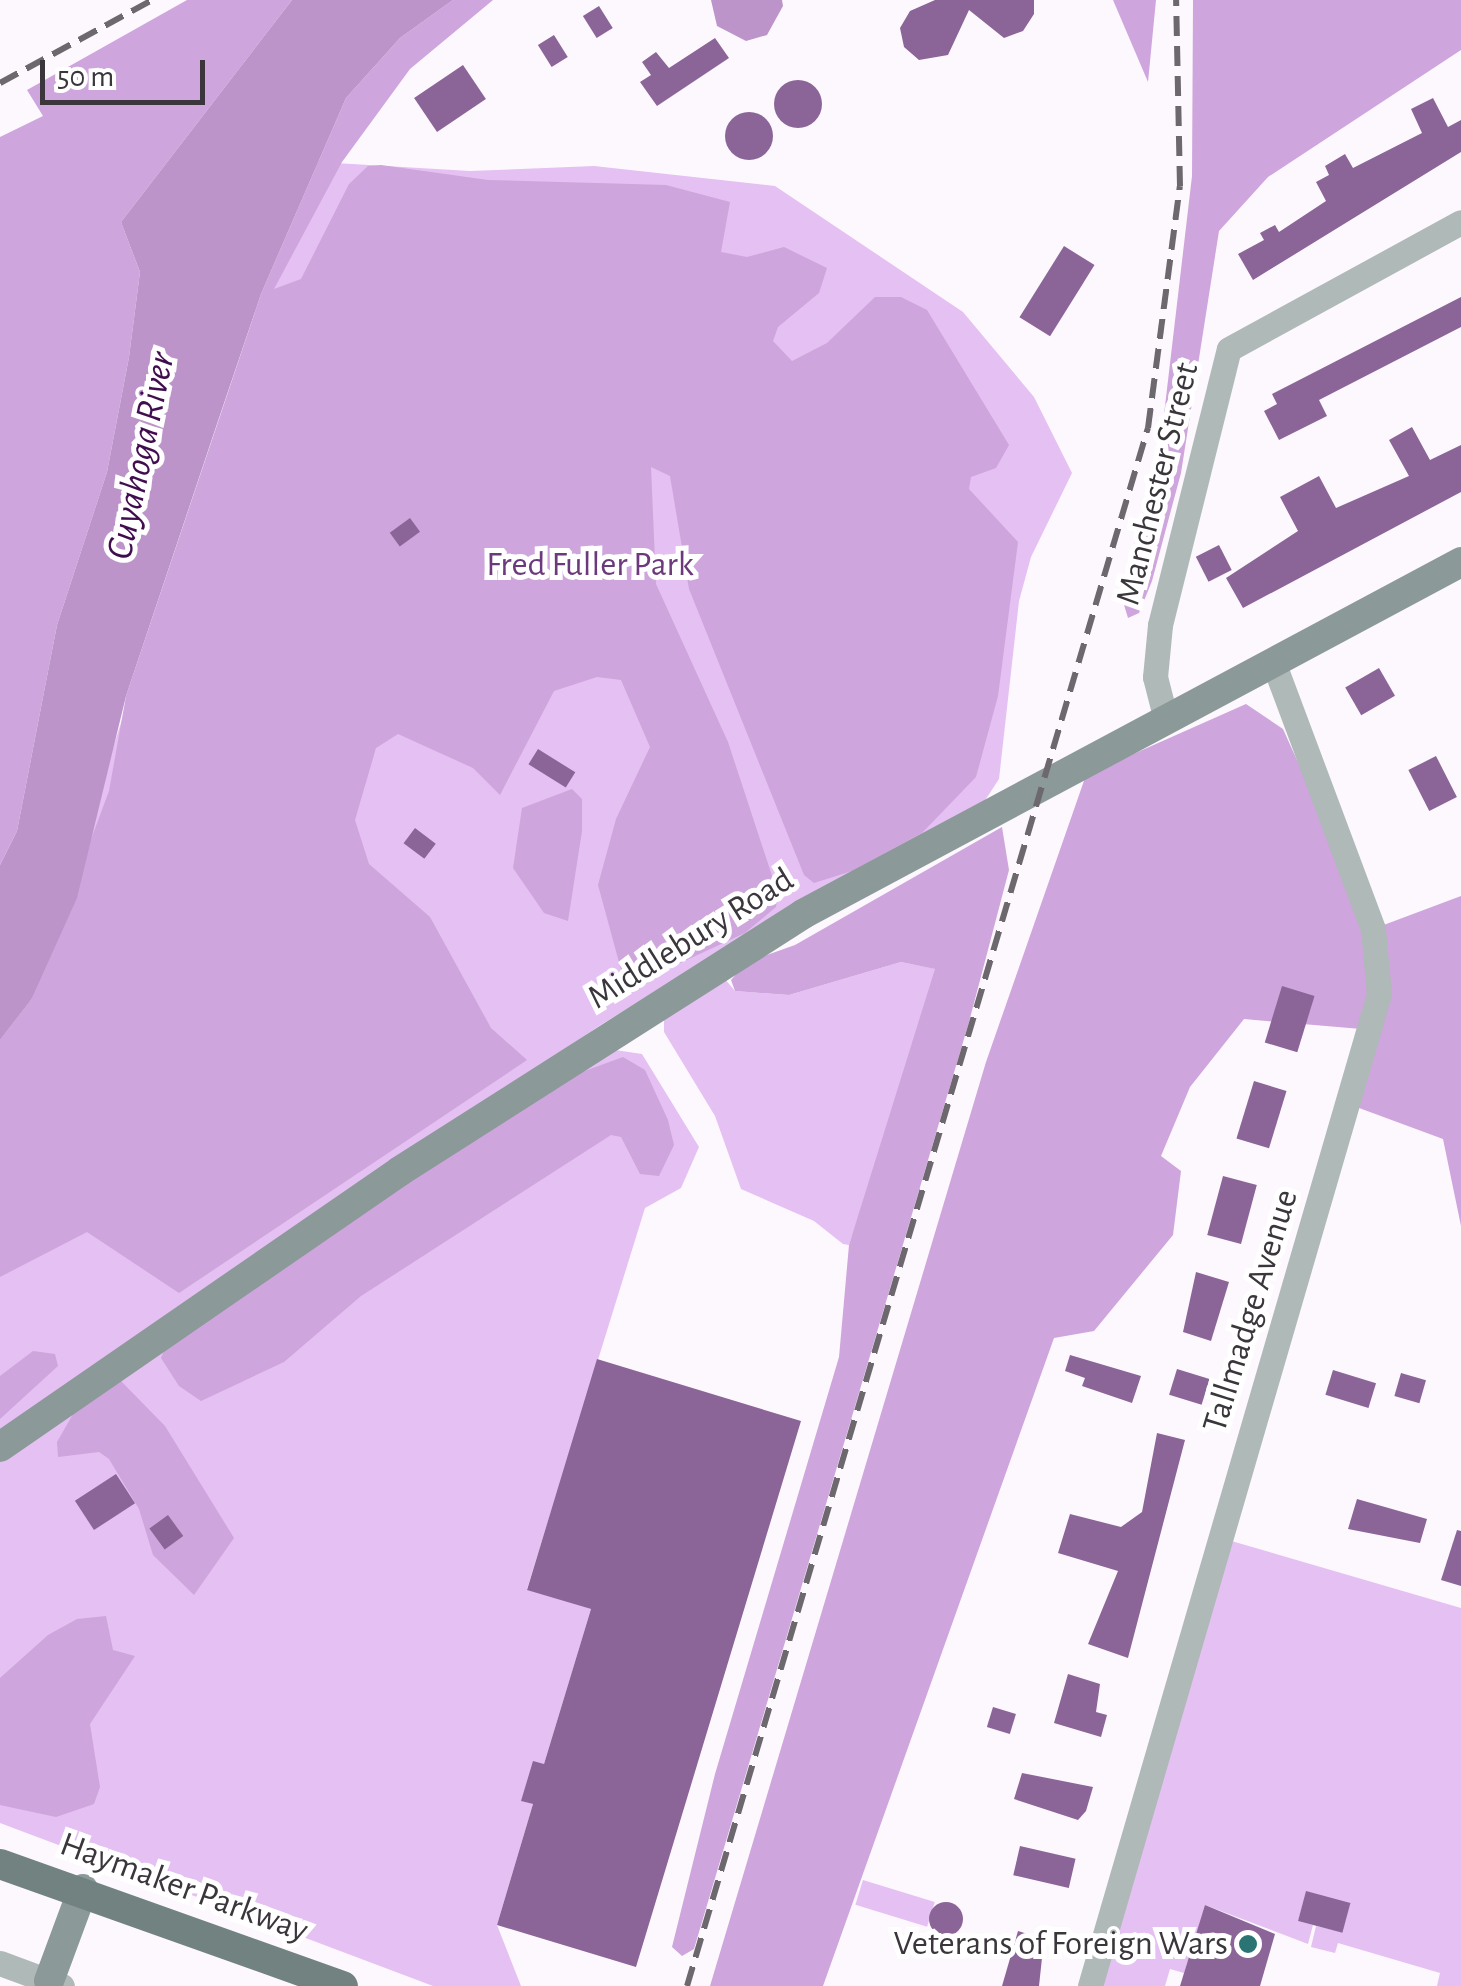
<!DOCTYPE html>
<html>
<head>
<meta charset="utf-8">
<style>
  body { margin:0 }
  #map { position:relative; width:1461px; height:1986px; overflow:hidden; background:#fdf8fe; font-family:"Alegreya Sans",sans-serif }
  div>[style] { position:absolute }
  .green>* { inset:0; background:#e5c0f2; transform-origin:0 0 }
  .forest>* { inset:0; background:#cea5dc }
  .water>* { inset:0; background:#bc94ca }
  .building>* { inset:0; background:#8b6598; transform-origin:0 0 }
  .round { border-radius:50% }
  .street>* { height:25px; margin:-12.5px; padding:0 12.5px; transform-origin:12.5px; border-radius:12.5px; background:#afb9b8 }
  .secondary>* { height:30px; margin:-15px; padding:0 15px; transform-origin:15px; border-radius:15px; background:#8b9998 }
  .primary>* { height:30px; margin:-15px; padding:0 15px; transform-origin:15px; border-radius:15px; background:#718281 }
  .rail>* { height:6px; margin-top:-3px; transform-origin:0; background:repeating-linear-gradient(90deg,#6d686e 0 20px,transparent 0 30px) }
  .dots>* { width:28px; height:28px; translate:-50% -50%; box-sizing:border-box; border:5px solid #fff; border-radius:50% }
  span { translate:-50% -50%; white-space:nowrap; text-align:center; line-height:1.15; -webkit-text-stroke:10px #fff; paint-order:stroke }
  .street-label { font-size:35px; color:#3a363c }
  .park-label { font-size:35px; color:#6c3a7c }
  .poi-label { font-size:35px; color:#3a363c }
  .right { translate:-100% -50%; text-align:right }
  .water-label { font-size:38px; color:#400d4f; font-style:italic }
  .scale { position:absolute; left:40px; top:60px; width:165px; height:45px; box-sizing:border-box; border:5px solid #3a363c; border-top:0; padding-left:12px; font-size:30px; line-height:35px; white-space:nowrap; color:#3a363c; -webkit-text-stroke:8px #fff; paint-order:stroke }
</style>
</head>
<body>
<div id="map">
  <div class="green">
    <div style="clip-path:polygon(318px 162px,470px 171px,594px 166px,775px 186px,963px 312px,1034px 397px,1072px 473px,1031px 557px,1019px 601px,999px 779px,982px 805px,771px 920px,599px 1026px,0 1432px,0 1040px,31px 1000px,182px 535px)"></div>
    <div style="clip-path:polygon(901px 962px,936px 969px,885px 1139px,849px 1245px,843px 1244px,814px 1221px,741px 1189px,715px 1116px,664px 1032px,664px 1015px,724px 978px,735px 991px,789px 995px)"></div>
    <div style="clip-path:polygon(602px 1048px,642px 1054px,699px 1147px,681px 1188px,645px 1208px,527px 1589px,591px 1609px,544px 1764px,522px 1801px,533px 1804px,497px 1925px,521px 1986px,433px 1986px,0 1823px,0 1459px)"></div>
    <div style="clip-path:polygon(1228px 1540px,1461px 1608px,1461px 1986px,1437px 1986px,1440px 1973px,1338px 1943px,1335px 1953px,1311px 1947px,1316px 1926px,1342px 1932px,1350px 1904px,1306px 1892px,1298px 1921px,1313px 1925px,1308px 1944px,1205px 1905px,1208px 1959px,1190px 1954px,1184px 1973px,1170px 1969px,1165px 1986px,1103px 1986px)"></div>
    <div style="left:863px;top:1880px;width:75px;height:26px;rotate:17deg"></div>
  </div>
  <div class="forest">
    <div style="clip-path:polygon(187px 0,292px 0,121px 222px,140px 272px,129px 357px,107px 472px,57px 625px,17px 831px,0 865px,0 137px,43px 116px,27px 90px)"></div>
    <div style="clip-path:polygon(453px 0,493px 0,410px 69px,342px 162px,274px 289px,301px 279px,349px 184px,368px 166px,381px 165px,488px 180px,666px 185px,730px 202px,721px 252px,747px 257px,784px 247px,827px 268px,819px 293px,778px 327px,773px 341px,792px 361px,827px 343px,875px 297px,901px 297px,927px 310px,1009px 445px,996px 468px,971px 477px,969px 489px,1018px 542px,998px 696px,976px 777px,922px 833px,852px 871px,814px 883px,804px 875px,689px 589px,670px 476px,651px 467px,656px 584px,728px 742px,778px 894px,776px 907px,745px 933px,626px 988px,598px 885px,616px 819px,650px 747px,621px 680px,597px 677px,554px 691px,500px 795px,473px 768px,398px 734px,376px 748px,355px 820px,369px 864px,430px 917px,491px 1028px,527px 1060px,179px 1293px,87px 1232px,0 1277px,0 1040px,31px 1000px,109px 791px,126px 696px,261px 294px,346px 98px,400px 38px)"></div>
    <div style="clip-path:polygon(1113px 0,1156px 0,1148px 82px)"></div>
    <div style="clip-path:polygon(1193px 0,1461px 0,1461px 50px,1268px 177px,1219px 231px,1181px 473px,1152px 581px,1139px 613px,1128px 618px,1121px 595px,1161px 440px,1192px 176px)"></div>
    <div style="clip-path:polygon(1246px 704px,1283px 729px,1373px 929px,1461px 896px,1461px 1226px,1443px 1139px,1351px 1105px,1373px 1030px,1244px 1019px,1190px 1087px,1161px 1156px,1181px 1171px,1173px 1235px,1094px 1331px,1054px 1338px,823px 1986px,710px 1986px,986px 1062px,1086px 775px)"></div>
    <div style="clip-path:polygon(572px 789px,582px 799px,582px 831px,568px 921px,544px 913px,513px 868px,522px 808px)"></div>
    <div style="clip-path:polygon(1002px 827px,1009px 870px,969px 1022px,694px 1949px,682px 1956px,672px 1947px,715px 1774px,839px 1357px,849px 1245px,935px 969px,901px 962px,789px 995px,735px 991px,731px 980px,747px 962px,795px 945px)"></div>
    <div style="clip-path:polygon(623px 1057px,645px 1070px,668px 1120px,674px 1145px,659px 1176px,640px 1174px,621px 1137px,611px 1135px,361px 1296px,284px 1362px,201px 1401px,179px 1386px,161px 1358px,166px 1346px,468px 1143px,582px 1072px)"></div>
    <div style="clip-path:polygon(33px 1351px,55px 1354px,58px 1366px,0 1419px,0 1376px)"></div>
    <div style="clip-path:polygon(118px 1378px,165px 1426px,234px 1538px,194px 1595px,153px 1555px,139px 1509px,109px 1459px,99px 1452px,58px 1457px,57px 1442px,73px 1414px)"></div>
    <div style="clip-path:polygon(106px 1616px,113px 1650px,135px 1656px,90px 1724px,100px 1787px,94px 1804px,56px 1817px,0 1805px,0 1678px,48px 1635px,77px 1619px)"></div>
  </div>
  <div class="water">
    <div style="clip-path:polygon(292px 0,453px 0,400px 38px,346px 98px,261px 294px,219px 418px,126px 696px,77px 898px,31px 1000px,0 1040px,0 865px,17px 831px,57px 625px,107px 472px,129px 357px,140px 272px,121px 222px)"></div>
    <div style="clip-path:polygon(711px 0,782px 0,783px 6px,767px 35px,746px 41px,717px 26px)"></div>
  </div>
  <div class="building">
    <div style="clip-path:polygon(935px 0,1034px 0,1034px 14px,1023px 31px,1004px 38px,969px 10px,948px 55px,919px 60px,904px 47px,900px 28px,910px 11px)"></div>
    <div style="left:599px;top:6px;width:26px;height:19px;rotate:58deg"></div>
    <div style="left:554px;top:35px;width:26px;height:19px;rotate:58deg"></div>
    <div style="clip-path:polygon(715px 38px,729px 58px,657px 106px,640px 82px,651px 75px,642px 62px,656px 52px,669px 68px)"></div>
    <div style="left:463px;top:65px;width:41px;height:59px;rotate:56deg"></div>
    <div class="round" style="left:774px;top:80px;width:48px;height:48px"></div>
    <div style="clip-path:polygon(1433px 98px,1448px 127px,1461px 120px,1461px 152px,1253px 280px,1238px 254px,1264px 240px,1260px 233px,1275px 225px,1279px 232px,1326px 201px,1316px 182px,1329px 175px,1325px 166px,1345px 154px,1353px 168px,1422px 133px,1411px 109px)"></div>
    <div class="round" style="left:725px;top:112px;width:48px;height:48px"></div>
    <div style="left:1064px;top:246px;width:36px;height:84px;rotate:32deg"></div>
    <div style="clip-path:polygon(1461px 297px,1461px 327px,1319px 400px,1327px 416px,1279px 440px,1264px 411px,1277px 404px,1272px 394px)"></div>
    <div style="clip-path:polygon(1412px 427px,1430px 460px,1461px 445px,1461px 492px,1243px 608px,1226px 578px,1298px 531px,1280px 497px,1319px 476px,1336px 508px,1409px 476px,1389px 440px)"></div>
    <div style="left:410px;top:518px;width:17px;height:25px;rotate:54deg"></div>
    <div style="left:1219px;top:545px;width:28px;height:26px;rotate:63deg"></div>
    <div style="left:1379px;top:668px;width:32px;height:39px;rotate:60deg"></div>
    <div style="left:538px;top:749px;width:44px;height:18px;rotate:32deg"></div>
    <div style="left:1436px;top:756px;width:46px;height:31px;rotate:63deg"></div>
    <div style="left:415px;top:828px;width:26px;height:19px;rotate:37deg"></div>
    <div style="left:1282px;top:986px;width:34px;height:59px;rotate:17deg"></div>
    <div style="left:1254px;top:1081px;width:34px;height:60px;rotate:17deg"></div>
    <div style="left:1223px;top:1176px;width:35px;height:61px;rotate:15deg"></div>
    <div style="clip-path:polygon(1196px 1272px,1229px 1282px,1211px 1341px,1183px 1332px)"></div>
    <div style="clip-path:polygon(1070px 1355px,1141px 1376px,1132px 1403px,1082px 1386px,1085px 1378px,1065px 1371px)"></div>
    <div style="clip-path:polygon(597px 1359px,801px 1421px,636px 1967px,497px 1925px,533px 1804px,521px 1801px,533px 1761px,544px 1764px,591px 1609px,527px 1590px)"></div>
    <div style="left:1177px;top:1369px;width:34px;height:27px;rotate:17deg"></div>
    <div style="left:1333px;top:1370px;width:45px;height:26px;rotate:17deg"></div>
    <div style="left:1401px;top:1373px;width:26px;height:24px;rotate:16deg"></div>
    <div style="clip-path:polygon(1157px 1433px,1185px 1440px,1128px 1658px,1088px 1644px,1118px 1571px,1058px 1553px,1070px 1514px,1121px 1527px,1142px 1512px)"></div>
    <div style="left:116px;top:1474px;width:35px;height:49px;rotate:57deg"></div>
    <div style="clip-path:polygon(1357px 1499px,1427px 1519px,1420px 1543px,1348px 1529px)"></div>
    <div style="left:168px;top:1515px;width:26px;height:23px;rotate:54deg"></div>
    <div style="clip-path:polygon(1457px 1530px,1461px 1531px,1461px 1586px,1441px 1580px)"></div>
    <div style="clip-path:polygon(1068px 1674px,1100px 1684px,1096px 1712px,1107px 1715px,1101px 1737px,1054px 1723px)"></div>
    <div style="left:993px;top:1707px;width:24px;height:21px;rotate:17deg"></div>
    <div style="clip-path:polygon(1022px 1773px,1093px 1787px,1086px 1811px,1078px 1820px,1014px 1799px)"></div>
    <div style="left:1020px;top:1846px;width:57px;height:30px;rotate:13deg"></div>
    <div style="left:1306px;top:1891px;width:46px;height:31px;rotate:15deg"></div>
    <div class="round" style="left:929px;top:1902px;width:34px;height:34px"></div>
    <div style="clip-path:polygon(1205px 1905px,1275px 1934px,1260px 1986px,1180px 1986px)"></div>
    <div style="clip-path:polygon(1018px 1931px,1044px 1939px,1039px 1986px,1002px 1986px)"></div>
  </div>
  <div class="street">
    <div style="left:1166px;top:720px;width:44px;rotate:-104.3deg"></div>
    <div style="left:1155px;top:677px;width:52px;rotate:-84.5deg"></div>
    <div style="left:1160px;top:625px;width:284px;rotate:-76deg"></div>
    <div style="left:1229px;top:349px;width:264px;rotate:-28.7deg"></div>
    <div style="left:0;top:1963px;width:66px;rotate:20.4deg"></div>
    <div style="left:1090px;top:1986px;width:1033px;rotate:-73.76deg"></div>
    <div style="left:1379px;top:994px;width:65px;rotate:-95.3deg"></div>
    <div style="left:1373px;top:929px;width:285px;rotate:-110.5deg"></div>
  </div>
  <div class="secondary">
    <div style="left:0;top:1447px;width:486px;rotate:-34.6deg"></div>
    <div style="left:400px;top:1171px;width:478px;rotate:-32.5deg"></div>
    <div style="left:803px;top:914px;width:746px;rotate:-28.14deg"></div>
    <div style="left:49px;top:1981px;width:98px;rotate:-69.7deg"></div>
  </div>
  <div class="primary">
    <div style="left:0;top:1864px;width:364px;rotate:19.6deg"></div>
  </div>
  <div class="rail">
    <div style="left:0;top:83px;width:173px;rotate:-28.6deg"></div>
    <div style="left:687px;top:1986px;width:1625px;rotate:-73.52deg"></div>
    <div style="left:1148px;top:428px;width:244px;rotate:-82.5deg"></div>
    <div style="left:1180px;top:186px;width:186px;rotate:-91.2deg"></div>
  </div>
  <div class="dots">
    <div style="left:1248px;top:1944px;background:#2a7473"></div>
  </div>
  <div class="street-label">
    <span style="left:1158px;top:484px;rotate:-76deg">Manchester Street</span>
    <span style="left:691px;top:939px;rotate:-32deg">Middlebury Road</span>
    <span style="left:1251px;top:1311px;rotate:-73deg">Tallmadge Avenue</span>
    <span style="left:184px;top:1888px;rotate:20deg">Haymaker Parkway</span>
  </div>
  <div class="park-label">
    <span style="left:590px;top:565px">Fred Fuller Park</span>
  </div>
  <div class="poi-label">
    <span class="right" style="left:1228px;top:1944px">Veterans of Foreign Wars</span>
  </div>
  <div class="water-label">
    <span style="left:142px;top:456px;rotate:-78deg">Cuyahoga River</span>
  </div>
  <div class="scale">50 m</div>
</div>
</body>
</html>
